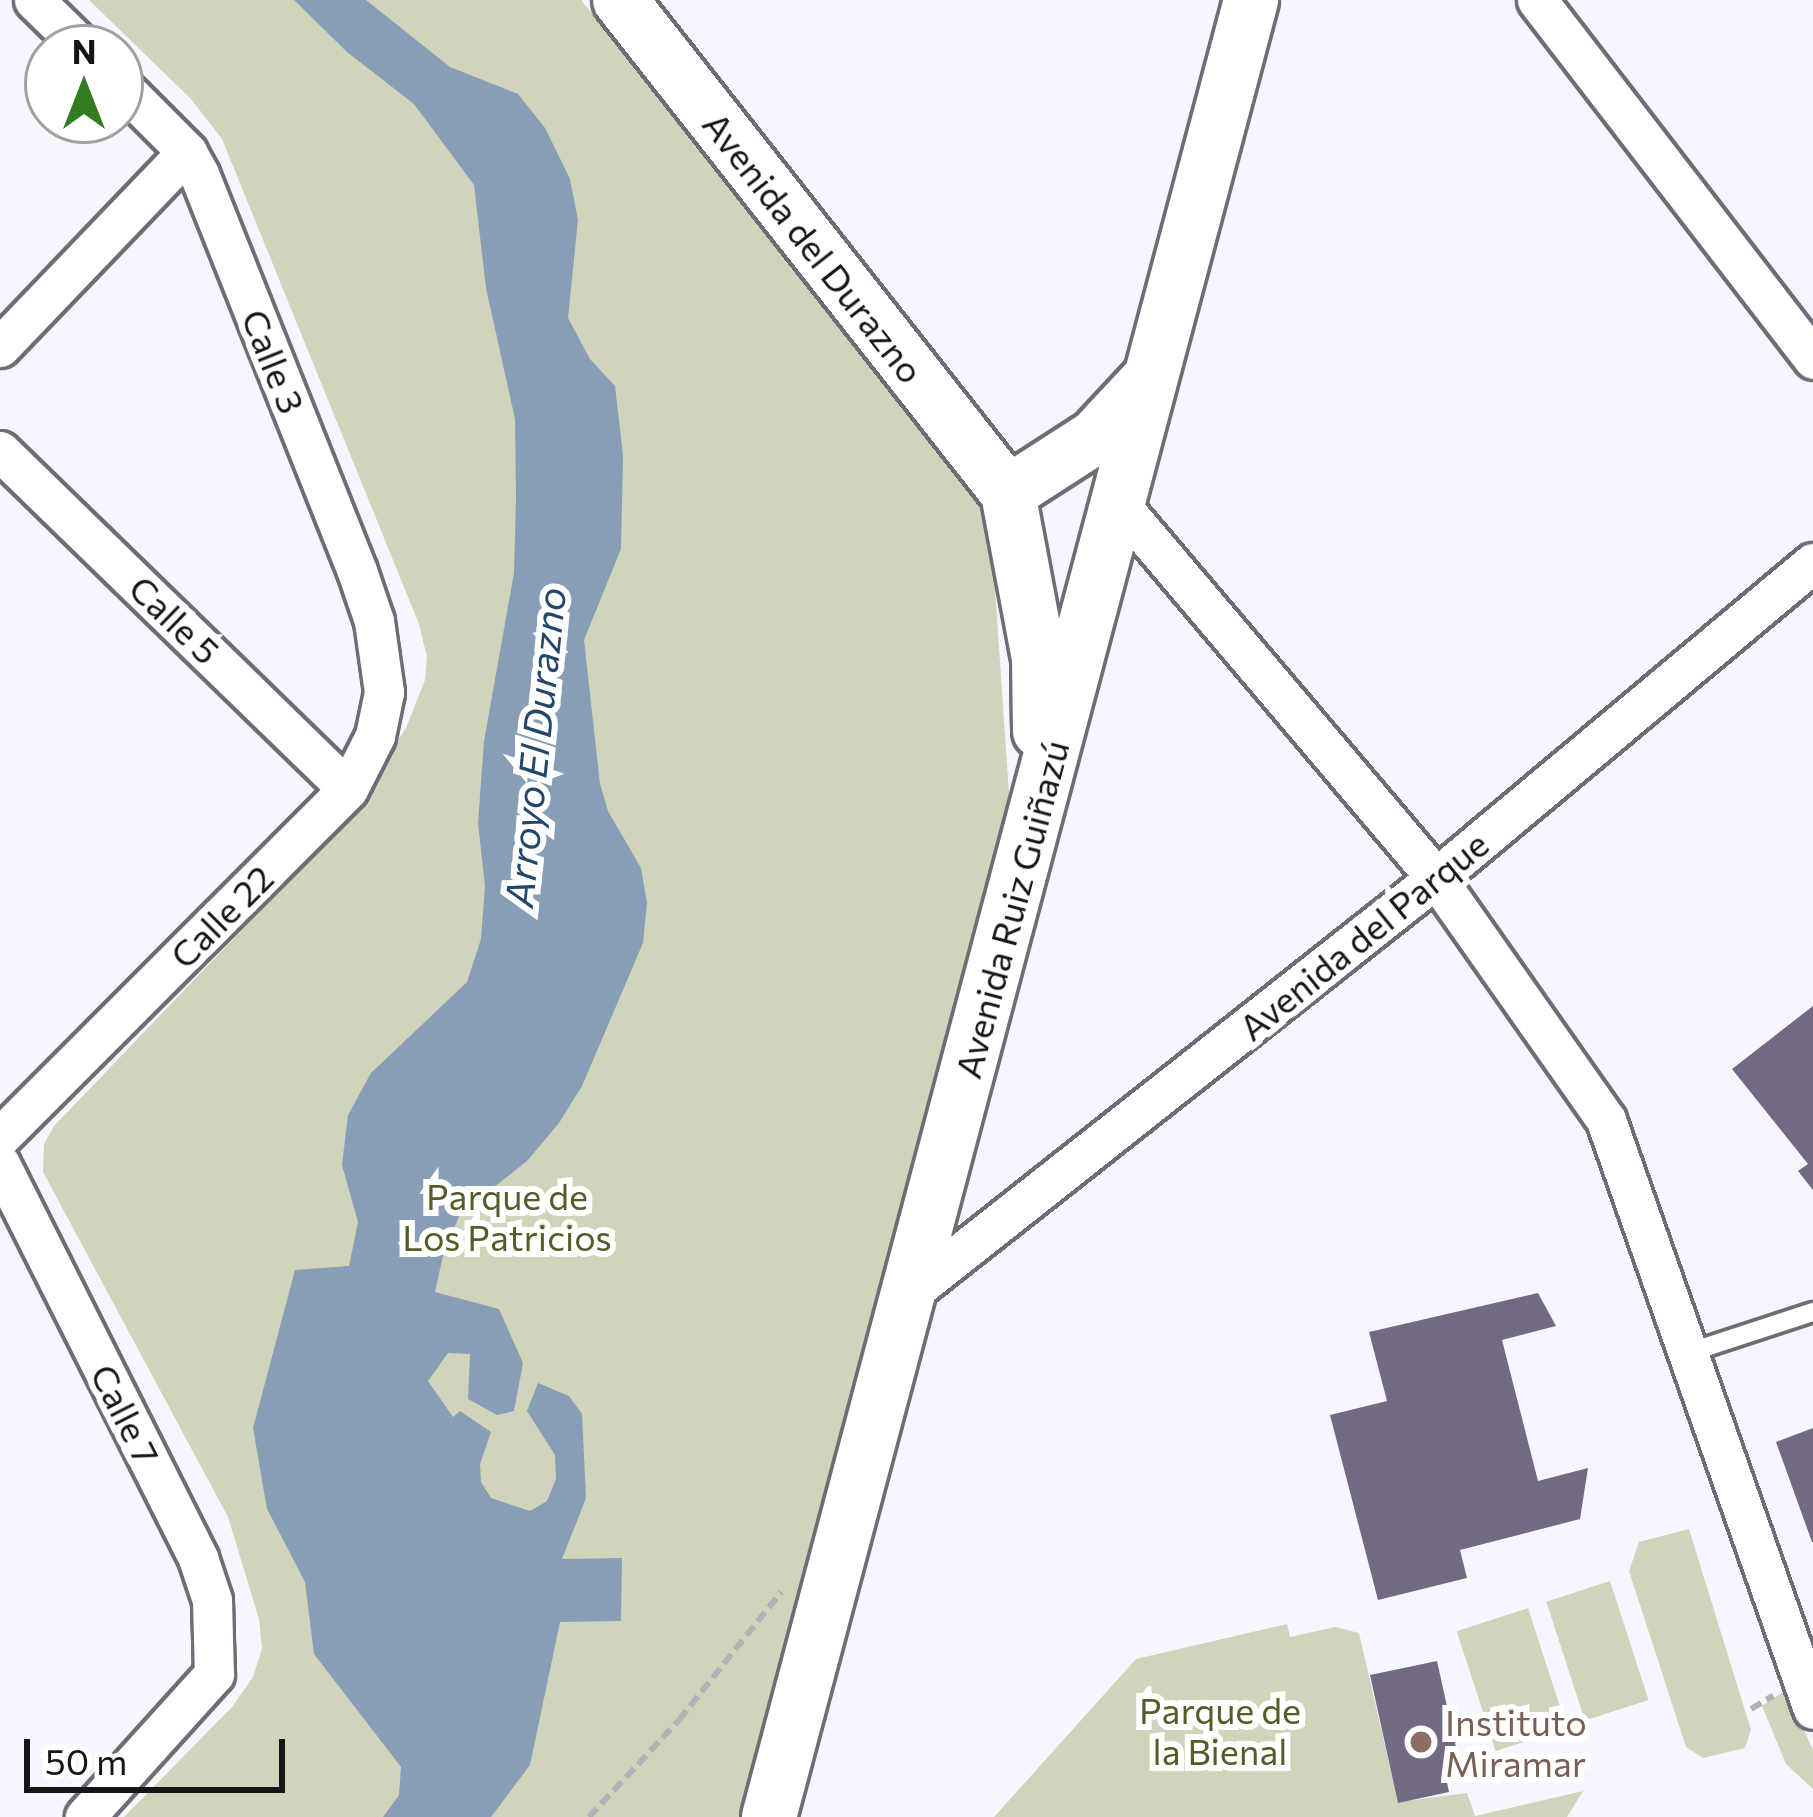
<!DOCTYPE html>
<html>
<head>
<meta charset="utf-8">
<style>
  body { margin:0 }
  #map { position:relative; width:1813px; height:1817px; overflow:hidden; background:#f6f7fe; font-family:Commissioner,sans-serif }
  div>[style] { position:absolute }
  .green>* { inset:0; background:#d0d4bb; transform-origin:0 0 }
  .water>* { inset:0; background:#879eb6 }
  .building>* { inset:0; background:#746984 }
  .path>* { height:6px; margin-top:-3px; transform-origin:0; background:repeating-linear-gradient(90deg,#b1b2b8 0 12px,transparent 0 18px) }
  .roads { filter:drop-shadow(3px 0 #6d6d75) drop-shadow(-3px 0 #6d6d75) drop-shadow(0 3px #6d6d75) drop-shadow(0 -3px #6d6d75) }
  .lane>* { height:18px; margin:-9px; padding:0 9px; transform-origin:9px; border-radius:9px; background:#fff }
  .street>* { height:39px; margin:-19.5px; padding:0 19.5px; transform-origin:19.5px; border-radius:19.5px; background:#fff }
  .secondary>* { height:54px; margin:-27px; padding:0 27px; transform-origin:27px; border-radius:27px; background:#fff }
  .dots>* { width:33px; height:33px; translate:-50% -50%; box-sizing:border-box; border:6px solid #fff; border-radius:50% }
  span { translate:-50% -50%; white-space:nowrap; text-align:center; line-height:1.15; -webkit-text-stroke:12px #fff; paint-order:stroke }
  .street-label { font-size:36px; color:#151518 }
  .park-label { font-size:36px; color:#565b27 }
  .education-label { font-size:36px; color:#785e54 }
  .left { translate:0 -50%; text-align:left }
  .water-label { font-size:39px; color:#23476b; font-style:italic }
  .north { position:absolute; left:24px; top:24px; width:120px; height:120px; box-sizing:border-box; background:#fff; border:3px solid #a1a1a3; border-radius:50%; rotate:0deg; font-size:33px; font-weight:700; line-height:48px; text-align:center; color:#151518 }
  .north::after { content:''; display:block; margin:auto; width:42px; height:54px; background:#337b20; clip-path:polygon(50% 0,100% 100%,50% 72%,0 100%) }
  .scale { position:absolute; left:24px; top:1739px; width:261px; height:54px; box-sizing:border-box; border:6px solid #151518; border-top:0; padding-left:15px; font-size:36px; line-height:42px; white-space:nowrap; color:#151518; -webkit-text-stroke:9px #fff; paint-order:stroke }
</style>
</head>
<body>
<div id="map">
  <div class="green">
    <div style="clip-path:polygon(89px 0,581px 0,972px 487px,991px 530px,1010px 808px,749px 1817px,124px 1817px,232px 1707px,253px 1677px,262px 1649px,259px 1619px,228px 1517px,43px 1172px,44px 1144px,54px 1126px,334px 834px,406px 728px,425px 680px,427px 657px,419px 624px,222px 139px,191px 99px)"></div>
    <div style="clip-path:polygon(1689px 1529px,1751px 1730px,1745px 1748px,1703px 1758px,1686px 1747px,1629px 1571px,1639px 1542px)"></div>
    <div style="left:1610px;top:1581px;width:125px;height:67px;rotate:72deg"></div>
    <div style="left:1528px;top:1608px;width:126px;height:75px;rotate:72deg"></div>
    <div style="clip-path:polygon(1287px 1624px,1290px 1637px,1335px 1627px,1359px 1633px,1398px 1802px,1467px 1793px,1475px 1816px,1583px 1791px,1567px 1817px,994px 1817px,1136px 1659px)"></div>
    <div style="clip-path:polygon(1786px 1690px,1813px 1750px,1813px 1789px,1786px 1764px,1762px 1706px)"></div>
  </div>
  <div class="water">
    <div style="clip-path:polygon(294px 0,366px 0,450px 67px,518px 94px,545px 128px,570px 179px,578px 220px,568px 318px,590px 359px,615px 386px,623px 455px,621px 549px,584px 640px,600px 784px,608px 811px,641px 868px,647px 903px,643px 943px,582px 1086px,559px 1123px,527px 1161px,460px 1214px,443px 1256px,435px 1292px,499px 1309px,523px 1363px,514px 1411px,497px 1415px,468px 1399px,470px 1354px,448px 1353px,428px 1381px,453px 1417px,460px 1411px,491px 1432px,480px 1464px,481px 1482px,491px 1498px,530px 1511px,547px 1501px,556px 1479px,555px 1455px,527px 1411px,538px 1383px,569px 1396px,582px 1414px,586px 1498px,562px 1559px,622px 1558px,621px 1621px,560px 1622px,530px 1765px,491px 1817px,383px 1817px,399px 1795px,401px 1767px,314px 1654px,305px 1582px,267px 1509px,253px 1428px,295px 1270px,349px 1266px,358px 1222px,342px 1165px,348px 1115px,371px 1073px,467px 982px,481px 939px,485px 886px,478px 823px,484px 741px,514px 573px,516px 498px,515px 419px,486px 288px,474px 185px,414px 104px,347px 52px)"></div>
  </div>
  <div class="building">
    <div style="clip-path:polygon(1813px 1006px,1813px 1190px,1798px 1171px,1808px 1164px,1732px 1069px)"></div>
    <div style="clip-path:polygon(1538px 1293px,1556px 1326px,1502px 1340px,1538px 1481px,1588px 1468px,1580px 1519px,1460px 1550px,1467px 1578px,1378px 1600px,1330px 1415px,1387px 1401px,1369px 1332px)"></div>
    <div style="clip-path:polygon(1813px 1428px,1813px 1542px,1812px 1542px,1776px 1442px)"></div>
    <div style="clip-path:polygon(1437px 1661px,1462px 1774px,1446px 1777px,1449px 1792px,1398px 1803px,1370px 1675px)"></div>
  </div>
  <div class="path">
    <div style="left:1751px;top:1709px;width:26px;rotate:-31deg"></div>
    <div style="left:589px;top:1817px;width:132px;rotate:-47.1deg"></div>
    <div style="left:679px;top:1720px;width:164px;rotate:-51.4deg"></div>
  </div>
  <div class="roads">
    <div class="lane">
      <div style="left:1688px;top:1353px;width:132px;rotate:-18.2deg"></div>
    </div>
    <div class="street">
      <div style="left:34px;top:0;width:69px;rotate:44.4deg"></div>
      <div style="left:1537px;top:0;width:453px;rotate:52.4deg"></div>
      <div style="left:0;top:347px;width:270px;rotate:-46.2deg"></div>
      <div style="left:0;top:451px;width:485px;rotate:44.2deg"></div>
      <div style="left:1119px;top:504px;width:490px;rotate:49.7deg"></div>
      <div style="left:1436px;top:878px;width:296px;rotate:54.9deg"></div>
      <div style="left:1606px;top:1120px;width:624px;rotate:70.64deg"></div>
      <div style="left:0;top:1137px;width:492px;rotate:-45deg"></div>
      <div style="left:348px;top:789px;width:59px;rotate:-63deg"></div>
      <div style="left:375px;top:736px;width:45px;rotate:-78.4deg"></div>
      <div style="left:384px;top:692px;width:72px;rotate:-98deg"></div>
      <div style="left:374px;top:621px;width:53px;rotate:-108.8deg"></div>
      <div style="left:357px;top:571px;width:427px;rotate:-111.7deg"></div>
      <div style="left:199px;top:174px;width:25px;rotate:-119deg"></div>
      <div style="left:187px;top:152px;width:95px;rotate:-135deg"></div>
      <div style="left:0;top:1164px;width:441px;rotate:63.3deg"></div>
      <div style="left:198px;top:1558px;width:44px;rotate:71.6deg"></div>
      <div style="left:212px;top:1600px;width:74px;rotate:88.5deg"></div>
      <div style="left:214px;top:1674px;width:193px;rotate:132.1deg"></div>
      <div style="left:905px;top:1297px;width:676px;rotate:-38.28deg"></div>
      <div style="left:1436px;top:878px;width:491px;rotate:-39.9deg"></div>
    </div>
    <div class="secondary">
      <div style="left:620px;top:0;width:627px;rotate:51.8deg"></div>
      <div style="left:1008px;top:493px;width:169px;rotate:79.4deg"></div>
      <div style="left:1039px;top:659px;width:72px;rotate:89.2deg"></div>
      <div style="left:1008px;top:493px;width:103px;rotate:-32.8deg"></div>
      <div style="left:1095px;top:437px;width:79px;rotate:-47deg"></div>
      <div style="left:769px;top:1817px;width:1880px;rotate:-75.14deg"></div>
    </div>
  </div>
  <div class="dots">
    <div style="left:1421px;top:1742px;background:#8d6e63"></div>
  </div>
  <div class="street-label">
    <span style="left:814px;top:247px;rotate:52deg">Avenida del Durazno</span>
    <span style="left:274px;top:361px;rotate:68deg">Calle 3</span>
    <span style="left:175px;top:619px;rotate:44deg">Calle 5</span>
    <span style="left:1011px;top:909px;rotate:-75deg">Avenida Ruiz Guiñazú</span>
    <span style="left:221px;top:916px;rotate:-45deg">Calle 22</span>
    <span style="left:1363px;top:935px;rotate:-39deg">Avenida del Parque</span>
    <span style="left:126px;top:1414px;rotate:63deg">Calle 7</span>
  </div>
  <div class="park-label">
    <span style="left:507px;top:1216px">Parque de<br>Los Patricios</span>
    <span style="left:1220px;top:1730px">Parque de<br>la Bienal</span>
  </div>
  <div class="education-label">
    <span class="left" style="left:1445px;top:1742px">Instituto<br>Miramar</span>
  </div>
  <div class="water-label">
    <span style="left:534px;top:747px;rotate:-84deg">Arroyo El Durazno</span>
  </div>
  <div class="north">N</div>
  <div class="scale">50 m</div>
</div>
</body>
</html>
